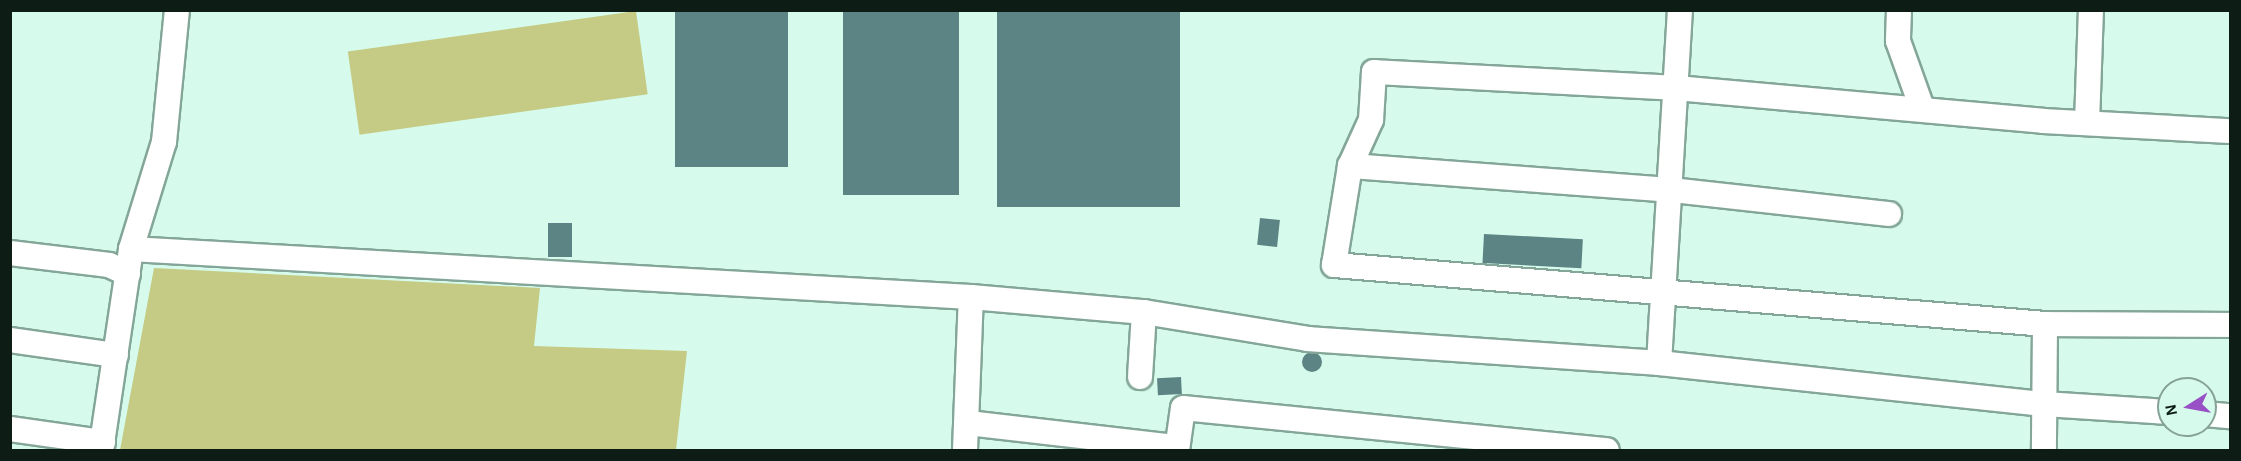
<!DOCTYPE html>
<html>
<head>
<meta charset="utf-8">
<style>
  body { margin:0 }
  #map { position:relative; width:2241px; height:461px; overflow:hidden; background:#d6fbec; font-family:"Alegreya Sans",sans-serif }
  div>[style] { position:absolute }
  .green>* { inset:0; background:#c5cb84; transform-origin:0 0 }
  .building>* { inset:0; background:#5d8484; transform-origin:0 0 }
  .round { border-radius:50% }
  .roads { filter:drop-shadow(2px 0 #83a698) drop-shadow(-2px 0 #83a698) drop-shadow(0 2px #83a698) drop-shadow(0 -2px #83a698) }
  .minor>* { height:24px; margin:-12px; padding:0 12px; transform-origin:12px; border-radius:12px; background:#fff }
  span { translate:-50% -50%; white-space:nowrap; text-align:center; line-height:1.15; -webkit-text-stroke:6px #d6fbec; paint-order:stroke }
  .frame { position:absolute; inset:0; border:12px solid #0e1c16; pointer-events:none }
  .north { position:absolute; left:2157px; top:377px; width:60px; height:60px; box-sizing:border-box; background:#d6fbec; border:2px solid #86a296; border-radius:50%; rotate:259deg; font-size:16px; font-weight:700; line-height:24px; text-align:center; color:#0e1c16 }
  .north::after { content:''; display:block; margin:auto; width:21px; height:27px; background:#9751c4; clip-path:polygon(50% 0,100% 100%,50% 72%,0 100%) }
</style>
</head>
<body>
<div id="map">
  <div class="green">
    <div style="left:636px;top:11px;width:84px;height:291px;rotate:82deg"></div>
    <div style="clip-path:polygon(154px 268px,540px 288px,534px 346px,687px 351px,676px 450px,120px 450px)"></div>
  </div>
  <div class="building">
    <div style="left:675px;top:10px;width:113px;height:157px"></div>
    <div style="left:843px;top:10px;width:116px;height:185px"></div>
    <div style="left:997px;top:10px;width:183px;height:197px"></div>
    <div style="left:1260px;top:218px;width:20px;height:27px;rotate:6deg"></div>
    <div style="left:548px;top:223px;width:24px;height:34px"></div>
    <div style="left:1484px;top:234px;width:99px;height:29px;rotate:3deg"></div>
    <div class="round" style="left:1302px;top:352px;width:20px;height:20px"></div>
    <div style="left:1181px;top:377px;width:17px;height:24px;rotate:87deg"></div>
  </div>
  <div class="roads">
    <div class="minor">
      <div style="left:1899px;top:10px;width:31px;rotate:92deg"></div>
      <div style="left:1898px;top:41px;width:71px;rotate:70.3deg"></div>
      <div style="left:2087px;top:123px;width:113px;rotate:-88deg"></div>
      <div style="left:1350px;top:166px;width:51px;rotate:-65.5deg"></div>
      <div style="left:1371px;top:120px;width:48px;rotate:-86.4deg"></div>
      <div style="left:1374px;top:72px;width:302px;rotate:3deg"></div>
      <div style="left:1676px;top:88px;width:368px;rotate:5.1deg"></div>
      <div style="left:2043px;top:121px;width:187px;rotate:3.1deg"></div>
      <div style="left:1889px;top:214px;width:219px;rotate:-173.7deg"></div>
      <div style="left:1671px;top:190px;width:322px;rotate:-175.7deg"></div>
      <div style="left:1350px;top:166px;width:100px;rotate:99.2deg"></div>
      <div style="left:1334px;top:265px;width:713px;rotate:4.74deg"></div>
      <div style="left:2045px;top:324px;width:126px;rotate:90.5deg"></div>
      <div style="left:131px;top:249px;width:841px;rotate:3.27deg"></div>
      <div style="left:971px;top:297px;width:174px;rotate:5deg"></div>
      <div style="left:1144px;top:312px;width:166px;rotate:9.3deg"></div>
      <div style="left:1308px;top:339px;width:352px;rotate:3.9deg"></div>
      <div style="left:1659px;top:363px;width:387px;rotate:6.1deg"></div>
      <div style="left:2044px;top:404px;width:125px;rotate:3.7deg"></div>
      <div style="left:10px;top:253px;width:100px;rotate:6.9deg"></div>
      <div style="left:109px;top:265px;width:21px;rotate:25deg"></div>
      <div style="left:2045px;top:324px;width:185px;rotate:0.3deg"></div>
      <div style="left:10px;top:340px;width:107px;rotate:8.1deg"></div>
      <div style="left:1659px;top:363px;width:354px;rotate:-86.6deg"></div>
      <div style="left:1140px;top:377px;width:65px;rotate:-86.5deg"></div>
      <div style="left:2205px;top:414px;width:25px;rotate:5deg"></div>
      <div style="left:968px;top:423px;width:210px;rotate:6.6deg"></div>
      <div style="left:10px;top:429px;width:94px;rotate:8deg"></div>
      <div style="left:101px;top:450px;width:203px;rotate:-81.5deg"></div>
      <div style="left:131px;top:249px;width:112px;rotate:-72.9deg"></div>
      <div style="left:164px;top:142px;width:133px;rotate:-84.4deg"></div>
      <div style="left:965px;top:450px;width:153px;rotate:-87.8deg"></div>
      <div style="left:1177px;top:450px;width:42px;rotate:-81.9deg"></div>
      <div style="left:1183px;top:408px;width:426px;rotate:5.7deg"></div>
    </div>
  </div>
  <div class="frame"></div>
  <div class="north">N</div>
</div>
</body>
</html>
